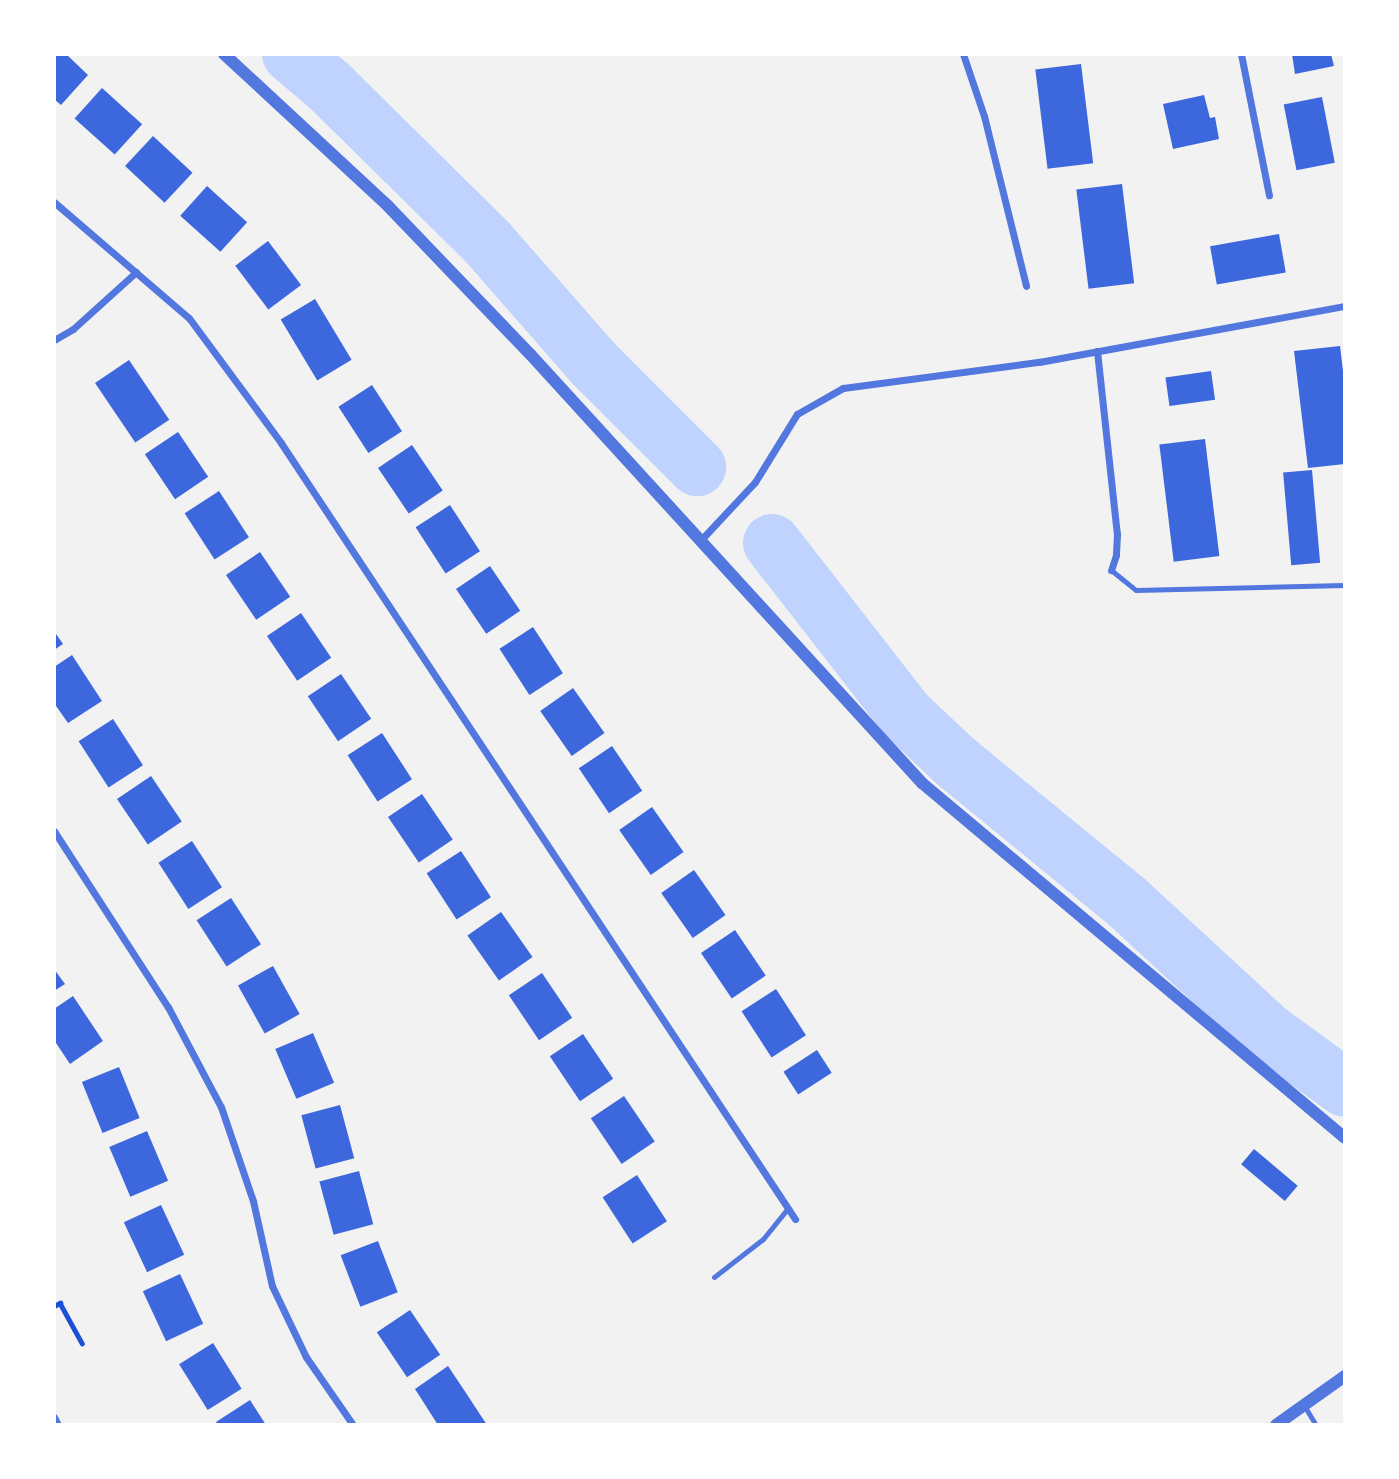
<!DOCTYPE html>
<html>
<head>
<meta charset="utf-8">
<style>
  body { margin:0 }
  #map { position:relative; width:1399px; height:1479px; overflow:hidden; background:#f2f2f2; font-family:Commissioner,sans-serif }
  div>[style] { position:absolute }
  .river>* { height:58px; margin:-29px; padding:0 29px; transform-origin:29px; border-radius:29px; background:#bfd3fe }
  .building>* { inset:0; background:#3d67dc; transform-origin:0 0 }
  .path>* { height:4.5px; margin:-2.25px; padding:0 2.25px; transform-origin:2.25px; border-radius:2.25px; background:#1d4ed8 }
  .service>* { height:5px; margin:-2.5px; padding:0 2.5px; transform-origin:2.5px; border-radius:2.5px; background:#5277de }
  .minor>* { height:7px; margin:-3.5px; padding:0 3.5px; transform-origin:3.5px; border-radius:3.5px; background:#5277de }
  .tertiary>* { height:12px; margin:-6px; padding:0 6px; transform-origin:6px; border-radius:6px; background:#5277de }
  span { translate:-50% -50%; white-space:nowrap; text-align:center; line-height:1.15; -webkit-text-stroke:7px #fff; paint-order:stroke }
  .frame { position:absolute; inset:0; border:56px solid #fff; pointer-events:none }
</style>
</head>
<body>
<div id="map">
  <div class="river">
    <div style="left:291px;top:54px;width:50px;rotate:40.1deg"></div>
    <div style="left:329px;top:86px;width:223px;rotate:44.6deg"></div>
    <div style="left:488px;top:243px;width:161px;rotate:48.8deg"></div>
    <div style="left:594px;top:364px;width:146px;rotate:45deg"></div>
    <div style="left:772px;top:543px;width:217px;rotate:52.1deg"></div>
    <div style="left:905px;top:714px;width:70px;rotate:43.3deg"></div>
    <div style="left:956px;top:762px;width:221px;rotate:39.3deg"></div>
    <div style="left:1127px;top:902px;width:192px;rotate:42.7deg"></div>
    <div style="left:1268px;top:1032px;width:95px;rotate:36deg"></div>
  </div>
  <div class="building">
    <div style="clip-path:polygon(54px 54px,66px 54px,88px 75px,61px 105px,54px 99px)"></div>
    <div style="clip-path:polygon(1292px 54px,1331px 54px,1334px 66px,1295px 74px)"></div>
    <div style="left:1081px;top:64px;width:100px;height:46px;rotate:83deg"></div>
    <div style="left:102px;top:88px;width:54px;height:41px;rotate:42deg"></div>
    <div style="clip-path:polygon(1204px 95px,1210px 118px,1215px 117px,1219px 139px,1173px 149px,1163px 104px)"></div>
    <div style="left:1322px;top:97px;width:67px;height:39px;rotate:79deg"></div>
    <div style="left:153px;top:136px;width:54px;height:41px;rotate:43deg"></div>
    <div style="left:1122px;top:184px;width:100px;height:46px;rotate:83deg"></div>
    <div style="left:207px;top:186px;width:54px;height:40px;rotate:42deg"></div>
    <div style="left:1279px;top:234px;width:39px;height:70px;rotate:80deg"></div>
    <div style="left:268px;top:241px;width:55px;height:41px;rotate:53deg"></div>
    <div style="left:315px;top:299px;width:71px;height:40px;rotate:59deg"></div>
    <div style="clip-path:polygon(1340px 346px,1345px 388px,1345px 464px,1308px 468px,1294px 351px)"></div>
    <div style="left:129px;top:360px;width:72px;height:41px;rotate:56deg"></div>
    <div style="left:1211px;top:371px;width:29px;height:46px;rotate:82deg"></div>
    <div style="left:372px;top:385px;width:55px;height:40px;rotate:57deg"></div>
    <div style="left:178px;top:432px;width:54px;height:40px;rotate:56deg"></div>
    <div style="left:1205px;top:439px;width:118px;height:46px;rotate:83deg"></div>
    <div style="left:412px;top:445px;width:55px;height:41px;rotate:56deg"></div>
    <div style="left:1312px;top:470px;width:93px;height:29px;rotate:85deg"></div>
    <div style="left:219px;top:491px;width:55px;height:41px;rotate:57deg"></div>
    <div style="left:450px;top:505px;width:55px;height:41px;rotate:57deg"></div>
    <div style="left:260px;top:552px;width:54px;height:41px;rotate:56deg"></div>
    <div style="left:490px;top:566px;width:54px;height:41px;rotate:56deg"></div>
    <div style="left:301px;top:613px;width:54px;height:41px;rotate:56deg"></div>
    <div style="left:533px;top:627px;width:55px;height:40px;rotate:57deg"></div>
    <div style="clip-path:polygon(54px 631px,63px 644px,54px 650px)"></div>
    <div style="clip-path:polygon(72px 655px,102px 701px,68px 723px,54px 703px,54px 667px)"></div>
    <div style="left:341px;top:674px;width:54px;height:40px;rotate:56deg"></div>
    <div style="left:573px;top:688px;width:55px;height:40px;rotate:55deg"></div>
    <div style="left:113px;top:719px;width:55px;height:41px;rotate:57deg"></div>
    <div style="left:382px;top:733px;width:55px;height:41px;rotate:57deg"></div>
    <div style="left:612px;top:746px;width:54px;height:40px;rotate:56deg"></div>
    <div style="left:151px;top:776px;width:55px;height:41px;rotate:56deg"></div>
    <div style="left:422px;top:794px;width:55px;height:41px;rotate:56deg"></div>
    <div style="left:652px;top:807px;width:55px;height:40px;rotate:55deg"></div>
    <div style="left:192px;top:841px;width:55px;height:40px;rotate:57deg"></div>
    <div style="left:461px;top:851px;width:55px;height:41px;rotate:57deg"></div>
    <div style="left:694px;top:870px;width:55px;height:40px;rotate:55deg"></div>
    <div style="left:231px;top:898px;width:55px;height:41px;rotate:57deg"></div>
    <div style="left:501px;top:912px;width:55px;height:41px;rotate:55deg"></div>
    <div style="left:735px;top:930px;width:55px;height:41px;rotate:56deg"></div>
    <div style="left:273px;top:966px;width:55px;height:40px;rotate:61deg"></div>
    <div style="clip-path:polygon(54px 969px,65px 984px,54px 991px)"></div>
    <div style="left:542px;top:973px;width:54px;height:40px;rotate:56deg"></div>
    <div style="left:776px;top:989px;width:55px;height:41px;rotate:57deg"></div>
    <div style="clip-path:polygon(73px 996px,103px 1041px,70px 1064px,54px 1040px,54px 1009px)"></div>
    <div style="left:313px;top:1033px;width:54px;height:41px;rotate:67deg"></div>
    <div style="left:583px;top:1034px;width:54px;height:40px;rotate:56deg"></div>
    <div style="left:817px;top:1050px;width:27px;height:40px;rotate:57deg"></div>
    <div style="left:119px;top:1067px;width:55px;height:40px;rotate:68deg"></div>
    <div style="left:624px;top:1096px;width:55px;height:40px;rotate:56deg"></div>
    <div style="left:340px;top:1105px;width:55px;height:40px;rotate:75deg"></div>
    <div style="left:147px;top:1131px;width:54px;height:41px;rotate:67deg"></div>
    <div style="left:1254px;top:1149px;width:57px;height:20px;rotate:40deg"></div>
    <div style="left:359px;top:1171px;width:55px;height:41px;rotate:75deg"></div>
    <div style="left:637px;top:1175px;width:55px;height:41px;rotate:57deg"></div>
    <div style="left:161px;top:1205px;width:55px;height:41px;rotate:65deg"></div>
    <div style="left:378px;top:1241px;width:55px;height:40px;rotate:69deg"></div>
    <div style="left:180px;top:1274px;width:55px;height:41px;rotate:65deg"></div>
    <div style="left:410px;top:1310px;width:54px;height:40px;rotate:56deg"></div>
    <div style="left:213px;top:1343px;width:54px;height:40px;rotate:58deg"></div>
    <div style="clip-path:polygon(448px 1366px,464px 1390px,487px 1425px,438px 1425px,415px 1389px)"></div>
    <div style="clip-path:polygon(250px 1400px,266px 1425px,218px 1425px,216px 1422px)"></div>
  </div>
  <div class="path">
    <div style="left:54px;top:1306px;width:7px;rotate:-27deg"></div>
    <div style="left:60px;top:1303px;width:46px;rotate:61.2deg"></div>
  </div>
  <div class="service">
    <div style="left:1111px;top:570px;width:32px;rotate:39deg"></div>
    <div style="left:1136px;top:590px;width:209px;rotate:-1.4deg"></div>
    <div style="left:714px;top:1277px;width:62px;rotate:-37.8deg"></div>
    <div style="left:763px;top:1239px;width:40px;rotate:-51deg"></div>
    <div style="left:1305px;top:1407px;width:21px;rotate:59deg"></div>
  </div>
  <div class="minor">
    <div style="left:963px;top:54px;width:65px;rotate:71.3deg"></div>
    <div style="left:984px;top:116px;width:175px;rotate:76.1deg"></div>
    <div style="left:1241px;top:54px;width:144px;rotate:78.8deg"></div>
    <div style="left:54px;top:202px;width:178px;rotate:40.7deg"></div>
    <div style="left:189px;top:318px;width:155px;rotate:53.6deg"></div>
    <div style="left:281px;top:443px;width:931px;rotate:56.48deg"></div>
    <div style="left:54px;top:340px;width:22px;rotate:-30deg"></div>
    <div style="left:73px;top:329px;width:85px;rotate:-42.1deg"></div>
    <div style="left:1097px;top:351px;width:184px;rotate:83.8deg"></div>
    <div style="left:1117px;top:534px;width:21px;rotate:93deg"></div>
    <div style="left:1116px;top:555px;width:16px;rotate:108deg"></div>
    <div style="left:699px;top:542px;width:82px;rotate:-47deg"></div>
    <div style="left:755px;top:482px;width:80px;rotate:-58.3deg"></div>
    <div style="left:797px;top:414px;width:53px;rotate:-29.5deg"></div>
    <div style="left:843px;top:388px;width:198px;rotate:-7.6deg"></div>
    <div style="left:1039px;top:362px;width:311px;rotate:-10.4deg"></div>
    <div style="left:54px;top:831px;width:210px;rotate:57.1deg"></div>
    <div style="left:168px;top:1007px;width:113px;rotate:62.1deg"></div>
    <div style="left:221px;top:1107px;width:99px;rotate:71.2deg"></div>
    <div style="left:253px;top:1201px;width:87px;rotate:77.4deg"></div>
    <div style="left:272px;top:1286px;width:79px;rotate:64.4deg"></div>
    <div style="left:306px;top:1357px;width:83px;rotate:55.3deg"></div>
    <div style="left:54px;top:1417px;width:9px;rotate:63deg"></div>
  </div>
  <div class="tertiary">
    <div style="left:224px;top:54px;width:222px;rotate:42.8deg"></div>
    <div style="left:387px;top:205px;width:207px;rotate:46.2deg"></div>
    <div style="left:530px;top:354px;width:581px;rotate:47.58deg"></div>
    <div style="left:922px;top:783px;width:552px;rotate:40deg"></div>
    <div style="left:1276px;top:1425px;width:85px;rotate:-35.4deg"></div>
  </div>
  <div class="frame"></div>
</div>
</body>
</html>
